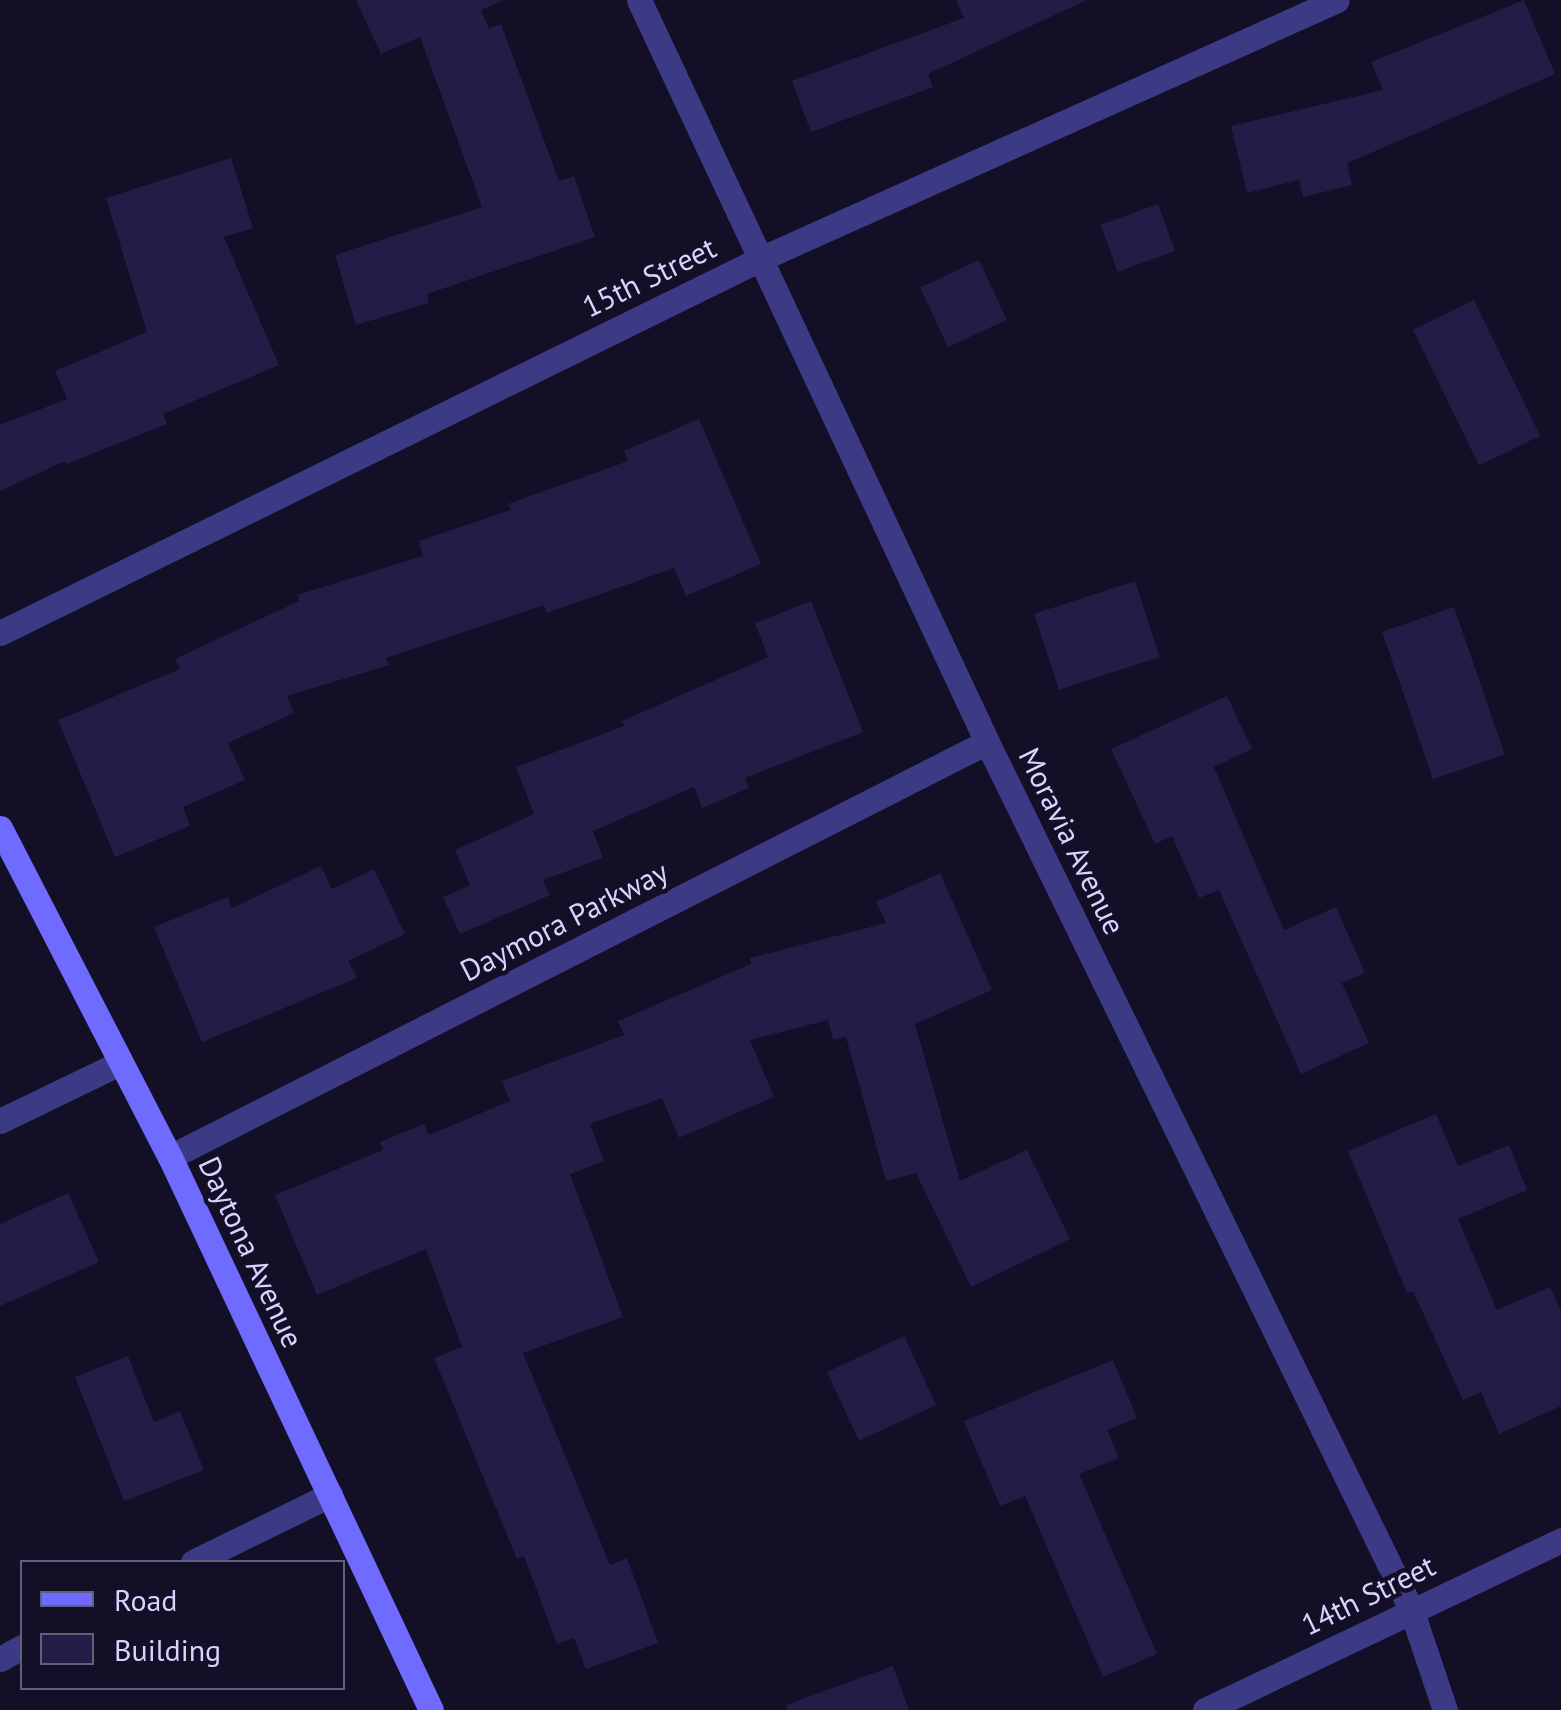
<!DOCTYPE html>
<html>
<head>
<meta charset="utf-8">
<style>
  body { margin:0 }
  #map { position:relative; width:1561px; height:1710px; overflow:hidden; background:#130f26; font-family:"PT Sans",sans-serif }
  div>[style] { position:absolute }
  .building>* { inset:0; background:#241b47; transform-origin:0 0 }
  .street>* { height:25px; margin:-12.5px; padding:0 12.5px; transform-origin:12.5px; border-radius:12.5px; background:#3d3a85 }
  .secondary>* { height:25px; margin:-12.5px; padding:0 12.5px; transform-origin:12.5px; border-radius:12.5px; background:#6f6bff }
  span { translate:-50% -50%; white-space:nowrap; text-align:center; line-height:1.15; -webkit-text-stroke:9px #130f26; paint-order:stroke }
  .street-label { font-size:30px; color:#d9d4ff }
  .legend { position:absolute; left:20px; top:1560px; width:325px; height:130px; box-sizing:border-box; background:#130f26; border:2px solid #625e7d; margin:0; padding:12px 18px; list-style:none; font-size:30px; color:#d9d4ff }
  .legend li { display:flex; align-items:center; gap:20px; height:50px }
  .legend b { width:50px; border:2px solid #625e7d }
</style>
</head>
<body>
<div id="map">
  <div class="building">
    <div style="clip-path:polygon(356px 0,504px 0,481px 10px,489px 28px,501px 24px,559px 181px,574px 176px,595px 237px,427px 294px,429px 303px,356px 325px,335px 255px,482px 207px,420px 37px,381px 54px)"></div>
    <div style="clip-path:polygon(956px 0,1087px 0,928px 74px,933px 87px,811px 132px,792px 81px,964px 18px)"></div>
    <div style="clip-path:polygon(1524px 0,1555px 74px,1347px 163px,1352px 185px,1303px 197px,1299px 180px,1247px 193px,1231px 126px,1383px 90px,1371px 62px)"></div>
    <div style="clip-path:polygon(231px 158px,253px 228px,224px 237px,279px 365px,163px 414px,167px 424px,67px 464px,65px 461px,0 491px,0 425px,67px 399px,55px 371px,147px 332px,106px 198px)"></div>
    <div style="left:1158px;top:204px;width:50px;height:61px;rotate:70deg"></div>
    <div style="left:979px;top:260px;width:66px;height:65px;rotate:65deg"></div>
    <div style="left:1474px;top:300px;width:151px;height:68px;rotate:64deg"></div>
    <div style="clip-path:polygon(699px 419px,761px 564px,686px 596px,674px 568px,547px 613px,544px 605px,386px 658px,389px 665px,287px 696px,294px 713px,228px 743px,245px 780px,183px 807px,190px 826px,115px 857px,58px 720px,180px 669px,175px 659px,299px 601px,297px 595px,423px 556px,419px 541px,511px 510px,508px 504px,628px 461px,624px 451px)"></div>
    <div style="left:1135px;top:581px;width:80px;height:106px;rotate:72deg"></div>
    <div style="clip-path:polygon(811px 601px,863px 732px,745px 778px,749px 788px,702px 808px,694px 787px,593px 831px,603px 858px,543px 880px,550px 895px,460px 934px,443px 897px,470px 885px,455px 850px,534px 814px,516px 767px,624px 726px,622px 721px,768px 657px,755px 623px)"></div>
    <div style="left:1454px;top:607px;width:156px;height:76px;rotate:71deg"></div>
    <div style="clip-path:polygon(1227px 696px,1252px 749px,1214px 767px,1284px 930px,1336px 907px,1365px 973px,1342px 983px,1369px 1043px,1301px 1074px,1219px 890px,1199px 898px,1172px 836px,1155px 844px,1111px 749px)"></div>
    <div style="clip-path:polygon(321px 866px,332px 889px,374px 869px,405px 934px,348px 961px,357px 978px,202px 1042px,154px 927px,228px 897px,232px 908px)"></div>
    <div style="clip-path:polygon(940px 873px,992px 990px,915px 1024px,960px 1181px,1027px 1150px,1070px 1239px,971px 1287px,916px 1173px,886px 1181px,846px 1037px,833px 1040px,828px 1020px,750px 1040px,774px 1097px,679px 1138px,662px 1098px,590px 1124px,604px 1161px,570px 1174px,623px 1317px,523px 1353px,610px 1565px,627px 1558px,658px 1643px,586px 1669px,574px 1638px,557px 1644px,524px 1556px,517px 1559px,434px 1358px,462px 1347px,426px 1249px,317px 1295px,275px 1195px,383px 1150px,380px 1142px,424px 1124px,429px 1135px,510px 1101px,502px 1081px,624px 1035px,618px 1021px,751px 964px,750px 958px,886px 923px,876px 902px)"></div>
    <div style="clip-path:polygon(1436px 1114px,1458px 1166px,1509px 1145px,1527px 1190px,1458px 1219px,1497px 1310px,1550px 1287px,1561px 1310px,1561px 1406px,1499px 1434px,1481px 1392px,1463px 1400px,1413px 1291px,1407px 1293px,1348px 1151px)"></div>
    <div style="clip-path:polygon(68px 1193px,99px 1262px,0 1306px,0 1224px)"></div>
    <div style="left:904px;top:1336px;width:76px;height:85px;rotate:65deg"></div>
    <div style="clip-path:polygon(128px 1356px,154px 1422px,180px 1411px,204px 1470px,124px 1501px,75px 1377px)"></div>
    <div style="clip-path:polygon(1113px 1360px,1137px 1418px,1107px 1430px,1119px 1458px,1079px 1474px,1157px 1654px,1103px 1677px,1025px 1496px,1000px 1506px,964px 1421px)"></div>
    <div style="clip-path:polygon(893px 1666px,909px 1710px,787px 1710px,786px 1705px)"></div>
  </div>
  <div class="street">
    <div style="left:639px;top:0;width:820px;rotate:64.87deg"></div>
    <div style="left:987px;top:742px;width:965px;rotate:63.94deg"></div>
    <div style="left:1411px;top:1609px;width:107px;rotate:71.4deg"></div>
    <div style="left:0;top:633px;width:847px;rotate:-26.2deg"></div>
    <div style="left:760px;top:259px;width:632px;rotate:-24.17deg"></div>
    <div style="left:0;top:1121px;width:133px;rotate:-25.8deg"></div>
    <div style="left:170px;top:1157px;width:916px;rotate:-26.93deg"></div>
    <div style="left:193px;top:1562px;width:153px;rotate:-26.1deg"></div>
    <div style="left:0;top:1659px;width:25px;rotate:-29deg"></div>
    <div style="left:1205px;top:1710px;width:395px;rotate:-25.5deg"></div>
  </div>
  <div class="secondary">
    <div style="left:0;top:828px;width:370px;rotate:62.7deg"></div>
    <div style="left:170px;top:1157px;width:611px;rotate:64.73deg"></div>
  </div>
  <div class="street-label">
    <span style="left:649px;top:277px;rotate:-26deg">15th Street</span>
    <span style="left:1072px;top:841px;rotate:64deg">Moravia Avenue</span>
    <span style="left:564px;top:921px;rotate:-27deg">Daymora Parkway</span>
    <span style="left:251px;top:1252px;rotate:65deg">Daytona Avenue</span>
    <span style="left:1368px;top:1595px;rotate:-26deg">14th Street</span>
  </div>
  <ul class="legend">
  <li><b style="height:12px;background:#6f6bff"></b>Road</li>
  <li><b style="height:28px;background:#241b47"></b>Building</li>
  </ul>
</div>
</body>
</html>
